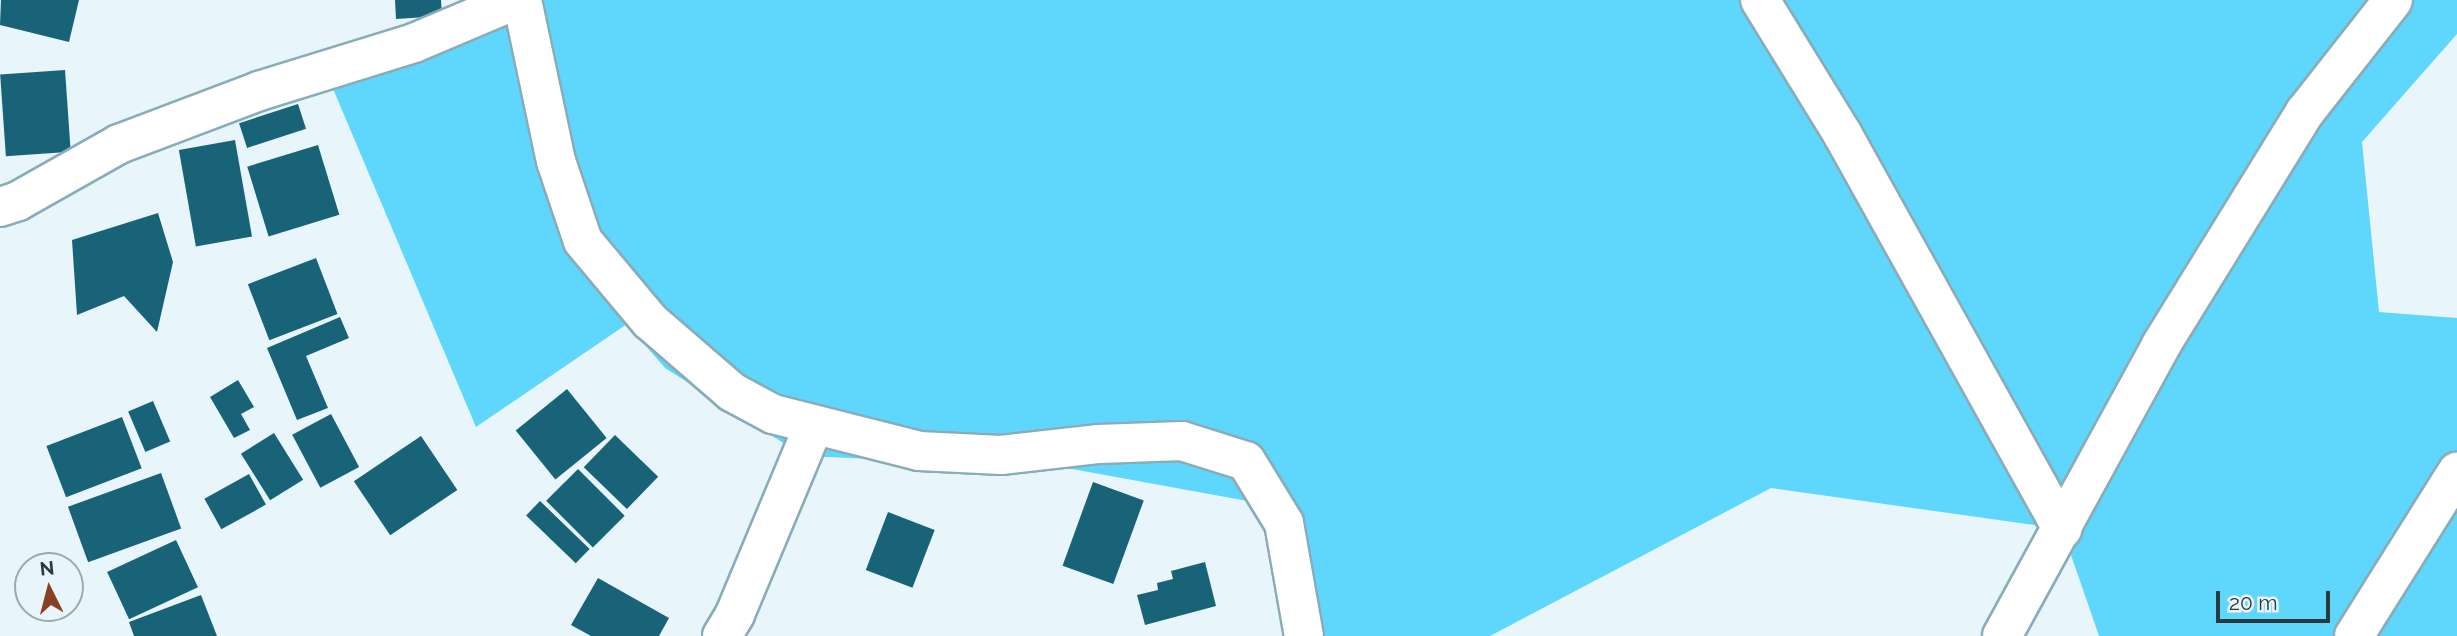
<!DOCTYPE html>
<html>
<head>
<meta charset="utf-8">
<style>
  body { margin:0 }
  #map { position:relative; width:2457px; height:636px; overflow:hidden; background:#e8f6fc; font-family:Raleway,sans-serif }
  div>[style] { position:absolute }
  .green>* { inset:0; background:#5fd7fc }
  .building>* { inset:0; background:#196378; transform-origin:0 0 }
  .roads { filter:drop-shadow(2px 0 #89acb9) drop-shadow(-2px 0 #89acb9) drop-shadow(0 2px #89acb9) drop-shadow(0 -2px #89acb9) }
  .minor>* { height:38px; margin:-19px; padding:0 19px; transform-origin:19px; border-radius:19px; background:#fff }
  span { translate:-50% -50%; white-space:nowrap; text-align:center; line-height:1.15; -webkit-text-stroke:7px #e8f6fc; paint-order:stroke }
  .north { position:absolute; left:14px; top:552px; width:70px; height:70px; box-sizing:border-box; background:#e8f6fc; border:2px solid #9caab0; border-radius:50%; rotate:354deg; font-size:19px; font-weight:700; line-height:28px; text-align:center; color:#2a393e }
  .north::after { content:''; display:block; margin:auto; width:24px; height:32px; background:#884023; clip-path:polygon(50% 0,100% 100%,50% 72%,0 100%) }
  .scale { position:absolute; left:2216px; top:591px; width:114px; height:32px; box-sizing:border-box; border:4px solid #2a393e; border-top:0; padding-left:9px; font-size:21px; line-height:24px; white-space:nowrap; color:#2a393e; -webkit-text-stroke:5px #e8f6fc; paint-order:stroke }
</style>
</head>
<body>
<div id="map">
  <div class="green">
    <div style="clip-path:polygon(518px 0,2457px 0,2457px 34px,2362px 142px,2379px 312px,2457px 318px,2457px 636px,2099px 636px,2062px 529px,1771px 488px,1490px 636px,1294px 636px,1264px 504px,1061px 467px,804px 456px,665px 368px,627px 324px,476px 427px,320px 58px)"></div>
  </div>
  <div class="building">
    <div style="clip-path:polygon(1px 0,79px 0,69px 42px,0 25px)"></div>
    <div style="clip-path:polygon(395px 0,441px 0,442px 16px,396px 19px)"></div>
    <div style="left:65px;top:70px;width:82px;height:65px;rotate:86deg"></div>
    <div style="left:298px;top:104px;width:26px;height:62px;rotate:72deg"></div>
    <div style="left:235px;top:140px;width:98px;height:57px;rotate:80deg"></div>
    <div style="left:318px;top:145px;width:73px;height:74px;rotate:73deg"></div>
    <div style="clip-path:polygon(158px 213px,173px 262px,157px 332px,124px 296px,77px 315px,72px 240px)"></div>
    <div style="left:316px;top:258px;width:60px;height:73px;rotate:69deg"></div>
    <div style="clip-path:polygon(340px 317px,349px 338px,306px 356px,328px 408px,297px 420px,267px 348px)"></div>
    <div style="clip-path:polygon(238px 380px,254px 407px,241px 414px,250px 430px,234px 438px,210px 397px)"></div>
    <div style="left:567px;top:389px;width:63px;height:66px;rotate:51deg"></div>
    <div style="left:153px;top:401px;width:44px;height:27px;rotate:67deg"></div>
    <div style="left:331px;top:414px;width:60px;height:44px;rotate:62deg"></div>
    <div style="left:122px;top:417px;width:55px;height:81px;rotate:69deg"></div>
    <div style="left:274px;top:433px;width:55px;height:39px;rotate:58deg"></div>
    <div style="left:615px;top:435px;width:60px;height:45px;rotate:44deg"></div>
    <div style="left:421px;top:436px;width:65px;height:81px;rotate:56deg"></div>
    <div style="left:578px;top:469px;width:66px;height:45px;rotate:45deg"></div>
    <div style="left:161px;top:473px;width:59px;height:99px;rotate:70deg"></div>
    <div style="left:249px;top:474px;width:35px;height:51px;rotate:61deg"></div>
    <div style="left:1093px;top:482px;width:54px;height:89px;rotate:20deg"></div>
    <div style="left:540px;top:501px;width:69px;height:20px;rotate:44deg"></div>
    <div style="left:888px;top:512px;width:50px;height:62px;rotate:21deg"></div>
    <div style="left:176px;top:540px;width:52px;height:76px;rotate:65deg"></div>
    <div style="clip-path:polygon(1205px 562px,1216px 606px,1145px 625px,1137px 595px,1158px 590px,1157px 583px,1173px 579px,1171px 571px)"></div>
    <div style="clip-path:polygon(598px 578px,669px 618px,659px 636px,591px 636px,571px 625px)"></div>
    <div style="clip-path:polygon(201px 595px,217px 636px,134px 636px,129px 622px)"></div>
  </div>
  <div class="roads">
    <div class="minor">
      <div style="left:522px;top:0;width:165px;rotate:78.1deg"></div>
      <div style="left:556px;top:161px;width:84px;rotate:71.4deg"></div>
      <div style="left:583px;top:241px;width:104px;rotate:50.1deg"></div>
      <div style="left:650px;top:321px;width:108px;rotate:40.9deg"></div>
      <div style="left:732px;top:392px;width:47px;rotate:28.2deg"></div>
      <div style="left:773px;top:414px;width:151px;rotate:14.2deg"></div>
      <div style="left:919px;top:451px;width:82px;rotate:2.8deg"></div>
      <div style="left:1001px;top:455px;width:99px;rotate:-6.4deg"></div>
      <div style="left:1099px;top:444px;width:83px;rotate:-2.1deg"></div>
      <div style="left:1182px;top:441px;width:67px;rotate:17.4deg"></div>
      <div style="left:1246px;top:461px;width:73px;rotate:58.5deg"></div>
      <div style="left:1284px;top:523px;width:115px;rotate:80deg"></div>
      <div style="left:1760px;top:0;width:158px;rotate:58.4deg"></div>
      <div style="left:1843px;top:135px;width:451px;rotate:60.9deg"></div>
      <div style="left:0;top:207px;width:19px;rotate:-18deg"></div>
      <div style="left:18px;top:201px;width:116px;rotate:-29.4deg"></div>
      <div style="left:119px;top:144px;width:150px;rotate:-20.7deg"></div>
      <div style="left:259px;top:91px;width:162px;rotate:-17.2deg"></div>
      <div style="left:414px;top:43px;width:111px;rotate:-22.9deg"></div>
      <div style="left:722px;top:636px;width:26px;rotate:-59deg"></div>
      <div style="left:735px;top:614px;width:205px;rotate:-67.3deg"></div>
      <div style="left:2002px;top:636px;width:332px;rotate:-61.3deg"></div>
      <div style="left:2161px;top:345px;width:274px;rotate:-58.3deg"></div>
      <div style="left:2305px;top:112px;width:142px;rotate:-51.8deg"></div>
      <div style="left:2354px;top:636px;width:194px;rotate:-57.9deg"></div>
    </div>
  </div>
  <div class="north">N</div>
  <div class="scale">20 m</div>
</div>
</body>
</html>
